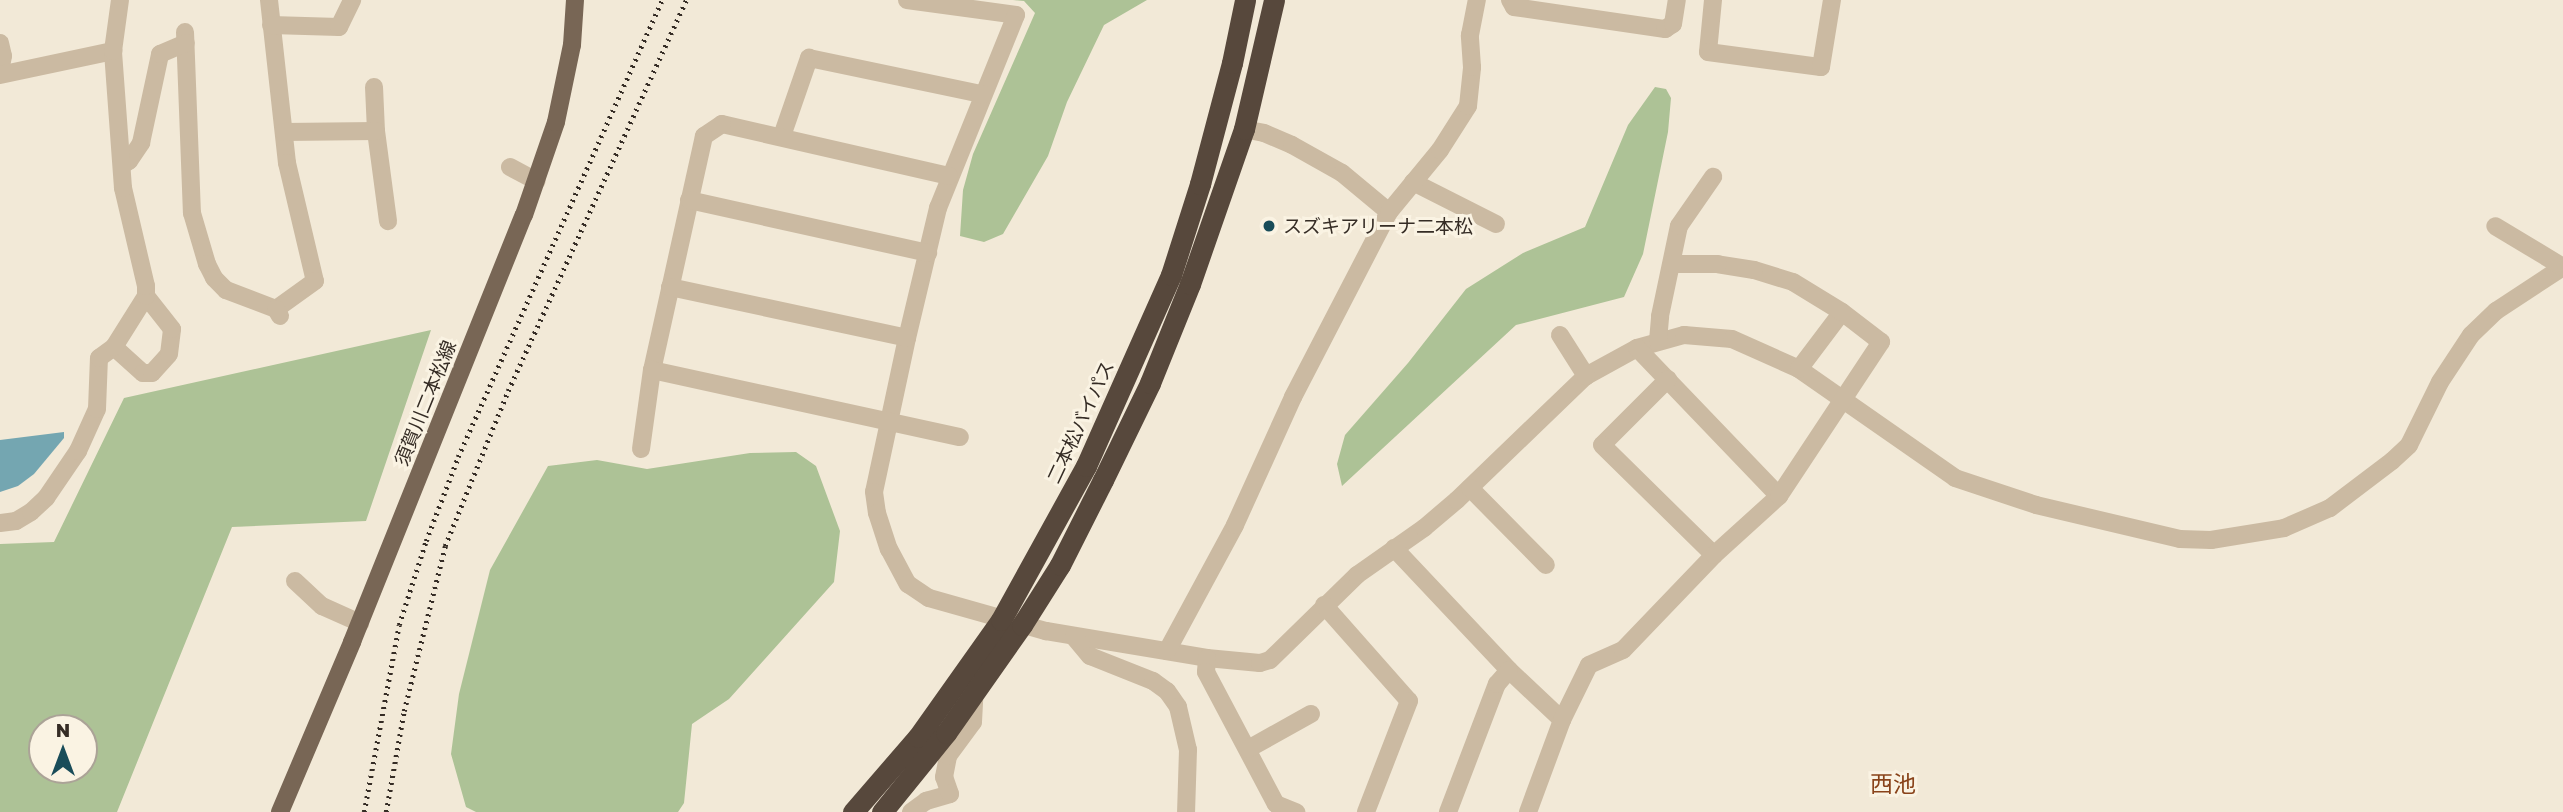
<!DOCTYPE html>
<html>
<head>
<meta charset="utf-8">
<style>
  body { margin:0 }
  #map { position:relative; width:2563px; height:812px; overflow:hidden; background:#f2e9d7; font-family:"Golos Text","Noto Sans JP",sans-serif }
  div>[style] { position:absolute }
  .green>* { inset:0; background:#adc296 }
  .water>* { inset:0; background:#74a6b1 }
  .minor>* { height:18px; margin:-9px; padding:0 9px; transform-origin:9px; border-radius:9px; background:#cbbaa2 }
  .major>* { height:18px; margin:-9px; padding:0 9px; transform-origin:9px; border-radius:9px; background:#786655 }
  .highway>* { height:21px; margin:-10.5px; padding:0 10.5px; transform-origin:10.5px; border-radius:10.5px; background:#57483c }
  .rail>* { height:4.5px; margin-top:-2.25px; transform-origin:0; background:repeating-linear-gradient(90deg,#352c25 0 2px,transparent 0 7px) }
  .dots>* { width:19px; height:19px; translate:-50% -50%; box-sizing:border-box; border:4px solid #faf3e3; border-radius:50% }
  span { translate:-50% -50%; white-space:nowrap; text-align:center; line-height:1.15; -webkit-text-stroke:6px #faf3e3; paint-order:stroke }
  .poi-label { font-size:19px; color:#352c25 }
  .left { translate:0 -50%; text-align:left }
  .street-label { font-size:19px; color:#352c25 }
  .quarter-label { font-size:23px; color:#89431a }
  .north { position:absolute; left:28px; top:714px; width:70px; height:70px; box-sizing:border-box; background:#faf3e3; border:2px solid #aba397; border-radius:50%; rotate:0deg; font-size:19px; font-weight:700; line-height:28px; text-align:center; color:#352c25 }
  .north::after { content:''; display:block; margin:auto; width:24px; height:32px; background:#194c59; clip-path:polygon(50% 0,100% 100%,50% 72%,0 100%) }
</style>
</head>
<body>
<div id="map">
  <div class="green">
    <div style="clip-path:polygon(1013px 0,1147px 0,1104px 25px,1067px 102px,1048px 156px,1003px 234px,984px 242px,960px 236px,963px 190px,973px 154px,1035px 13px,1024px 1px)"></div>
    <div style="clip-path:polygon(1655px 87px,1666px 89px,1671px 98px,1668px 132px,1643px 254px,1624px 297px,1516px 325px,1342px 486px,1337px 464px,1345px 435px,1408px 363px,1466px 289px,1523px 253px,1585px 227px,1628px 125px)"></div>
    <div style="clip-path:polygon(evenodd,431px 330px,366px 521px,232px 527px,117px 812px,0 812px,0 544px,54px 542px,124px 398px,431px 330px,42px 728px,84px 728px,84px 770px,42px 770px,42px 728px)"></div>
    <div style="clip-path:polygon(796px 452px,816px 466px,840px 531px,834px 582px,729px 699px,692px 724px,684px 803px,678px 812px,476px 812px,466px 807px,451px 754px,459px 694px,490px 570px,548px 466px,597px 460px,647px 469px,750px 453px)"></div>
  </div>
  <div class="water">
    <div style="clip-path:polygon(64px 432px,64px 438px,34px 474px,18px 486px,0 492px,0 440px)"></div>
  </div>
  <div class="minor">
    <div style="left:269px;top:0;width:164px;rotate:83.7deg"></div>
    <div style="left:287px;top:163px;width:121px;rotate:76.7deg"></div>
    <div style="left:315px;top:281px;width:48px;rotate:144.3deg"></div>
    <div style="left:907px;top:0;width:110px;rotate:7.8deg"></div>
    <div style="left:1016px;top:15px;width:208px;rotate:112deg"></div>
    <div style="left:938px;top:208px;width:134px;rotate:103.4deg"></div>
    <div style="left:907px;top:338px;width:157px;rotate:102.1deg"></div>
    <div style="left:874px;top:492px;width:21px;rotate:82deg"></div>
    <div style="left:877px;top:513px;width:38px;rotate:72deg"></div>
    <div style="left:889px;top:549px;width:40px;rotate:62deg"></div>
    <div style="left:908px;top:584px;width:25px;rotate:34deg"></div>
    <div style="left:929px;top:598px;width:122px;rotate:15.8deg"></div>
    <div style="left:1046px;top:631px;width:163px;rotate:9.5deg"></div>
    <div style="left:1207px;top:658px;width:53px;rotate:5.4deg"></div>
    <div style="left:1260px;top:663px;width:10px;rotate:-17deg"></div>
    <div style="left:1270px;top:660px;width:122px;rotate:-44.3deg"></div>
    <div style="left:1357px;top:575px;width:82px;rotate:-35deg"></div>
    <div style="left:1424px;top:528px;width:43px;rotate:-40.3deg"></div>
    <div style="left:1457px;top:500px;width:179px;rotate:-43.9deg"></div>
    <div style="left:1586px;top:376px;width:58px;rotate:-28.8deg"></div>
    <div style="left:1637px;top:348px;width:49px;rotate:-15.5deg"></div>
    <div style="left:1684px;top:335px;width:48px;rotate:4.8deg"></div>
    <div style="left:1732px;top:339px;width:73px;rotate:24.1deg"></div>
    <div style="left:1799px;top:369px;width:190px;rotate:34.9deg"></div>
    <div style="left:1955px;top:478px;width:85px;rotate:18.4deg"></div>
    <div style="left:2036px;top:505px;width:148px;rotate:13.3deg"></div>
    <div style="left:2180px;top:539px;width:31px;rotate:2deg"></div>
    <div style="left:2211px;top:540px;width:74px;rotate:-9.3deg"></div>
    <div style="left:2284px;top:528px;width:50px;rotate:-23.5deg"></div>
    <div style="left:2330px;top:508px;width:78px;rotate:-37.2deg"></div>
    <div style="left:2392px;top:461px;width:23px;rotate:-43deg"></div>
    <div style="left:2409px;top:445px;width:70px;rotate:-63.8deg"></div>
    <div style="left:2440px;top:382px;width:56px;rotate:-56.6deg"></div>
    <div style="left:2471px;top:335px;width:35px;rotate:-44deg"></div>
    <div style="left:2496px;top:311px;width:80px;rotate:-33.3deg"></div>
    <div style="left:2563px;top:267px;width:79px;rotate:-148.9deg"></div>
    <div style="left:1510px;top:0;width:8px;rotate:60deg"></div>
    <div style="left:1514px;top:7px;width:153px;rotate:8.3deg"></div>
    <div style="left:1665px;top:29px;width:9px;rotate:-32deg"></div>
    <div style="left:1673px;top:24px;width:24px;rotate:-81deg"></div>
    <div style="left:1713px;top:0;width:52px;rotate:95.5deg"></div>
    <div style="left:1708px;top:52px;width:114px;rotate:7.6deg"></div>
    <div style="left:1821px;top:67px;width:68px;rotate:-80.7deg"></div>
    <div style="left:271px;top:25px;width:68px;rotate:1.7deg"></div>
    <div style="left:339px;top:27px;width:30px;rotate:-64deg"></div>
    <div style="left:185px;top:32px;width:181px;rotate:87.8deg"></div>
    <div style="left:192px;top:213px;width:53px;rotate:73.6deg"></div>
    <div style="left:207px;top:264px;width:16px;rotate:63deg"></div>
    <div style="left:214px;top:278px;width:17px;rotate:45deg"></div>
    <div style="left:226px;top:290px;width:53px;rotate:20.8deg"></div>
    <div style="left:276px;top:309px;width:8px;rotate:60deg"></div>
    <div style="left:0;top:43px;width:13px;rotate:77deg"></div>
    <div style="left:3px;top:56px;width:16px;rotate:101deg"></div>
    <div style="left:0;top:75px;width:116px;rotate:-12deg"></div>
    <div style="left:374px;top:87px;width:44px;rotate:87.4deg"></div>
    <div style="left:376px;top:131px;width:91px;rotate:82.4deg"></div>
    <div style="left:1244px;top:129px;width:20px;rotate:11deg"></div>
    <div style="left:1264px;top:133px;width:30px;rotate:23deg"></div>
    <div style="left:1292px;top:145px;width:57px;rotate:29.2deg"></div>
    <div style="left:1342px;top:173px;width:61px;rotate:39.7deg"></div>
    <div style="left:284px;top:132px;width:92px;rotate:-0.6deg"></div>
    <div style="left:782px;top:136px;width:83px;rotate:-70.9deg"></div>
    <div style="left:809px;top:58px;width:177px;rotate:11.8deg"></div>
    <div style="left:122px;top:165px;width:8px;rotate:-30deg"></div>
    <div style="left:129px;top:161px;width:22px;rotate:-56deg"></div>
    <div style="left:141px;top:143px;width:91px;rotate:-77.9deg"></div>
    <div style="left:160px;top:54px;width:28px;rotate:-23deg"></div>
    <div style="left:510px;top:167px;width:30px;rotate:28deg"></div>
    <div style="left:949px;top:176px;width:233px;rotate:-167.1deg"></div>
    <div style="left:722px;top:124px;width:22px;rotate:146deg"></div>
    <div style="left:704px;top:136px;width:240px;rotate:102.5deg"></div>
    <div style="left:652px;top:370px;width:315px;rotate:12.3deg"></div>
    <div style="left:1413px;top:182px;width:93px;rotate:26.8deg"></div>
    <div style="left:689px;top:200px;width:245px;rotate:12.5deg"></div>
    <div style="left:670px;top:287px;width:242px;rotate:12.1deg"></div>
    <div style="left:1560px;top:335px;width:49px;rotate:57.6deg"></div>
    <div style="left:1658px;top:341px;width:25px;rotate:-85deg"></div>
    <div style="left:1660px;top:316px;width:92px;rotate:-78.1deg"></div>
    <div style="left:1679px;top:226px;width:60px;rotate:-55.2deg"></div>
    <div style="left:114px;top:347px;width:39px;rotate:42deg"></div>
    <div style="left:143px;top:373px;width:9px"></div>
    <div style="left:152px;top:373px;width:25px;rotate:-48deg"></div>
    <div style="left:169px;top:354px;width:25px;rotate:-83deg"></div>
    <div style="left:172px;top:329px;width:42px;rotate:-128.2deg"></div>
    <div style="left:1637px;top:348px;width:205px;rotate:46.2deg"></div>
    <div style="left:1799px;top:369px;width:71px;rotate:-53deg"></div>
    <div style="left:1668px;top:379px;width:93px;rotate:135deg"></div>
    <div style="left:1602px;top:445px;width:157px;rotate:44.5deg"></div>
    <div style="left:641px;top:449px;width:80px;rotate:-82.1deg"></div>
    <div style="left:1470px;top:488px;width:108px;rotate:45.4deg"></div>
    <div style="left:0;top:523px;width:16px;rotate:-7deg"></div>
    <div style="left:16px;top:521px;width:17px;rotate:-31deg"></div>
    <div style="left:31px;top:512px;width:21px;rotate:-43deg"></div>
    <div style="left:46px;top:498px;width:57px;rotate:-55.8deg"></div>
    <div style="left:78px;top:451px;width:46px;rotate:-65.7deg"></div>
    <div style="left:97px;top:409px;width:51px;rotate:-87.8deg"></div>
    <div style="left:99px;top:358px;width:19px;rotate:-36deg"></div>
    <div style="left:114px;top:347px;width:60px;rotate:-57.9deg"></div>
    <div style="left:146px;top:296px;width:10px;rotate:-90deg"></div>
    <div style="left:146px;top:286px;width:101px;rotate:-103.2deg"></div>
    <div style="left:123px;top:188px;width:137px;rotate:-94.2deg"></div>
    <div style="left:113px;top:51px;width:51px;rotate:-82.2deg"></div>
    <div style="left:1394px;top:548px;width:168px;rotate:46.7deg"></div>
    <div style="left:1509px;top:670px;width:73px;rotate:43.3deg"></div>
    <div style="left:295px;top:581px;width:37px;rotate:43deg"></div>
    <div style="left:322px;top:606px;width:42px;rotate:24.1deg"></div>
    <div style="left:1324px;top:605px;width:128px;rotate:48.5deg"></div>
    <div style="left:1409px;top:701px;width:119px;rotate:111.2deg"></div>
    <div style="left:1074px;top:637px;width:25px;rotate:50deg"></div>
    <div style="left:1090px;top:656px;width:68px;rotate:21.6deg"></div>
    <div style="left:1153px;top:681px;width:17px;rotate:36deg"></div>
    <div style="left:1167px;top:691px;width:19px;rotate:55deg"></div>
    <div style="left:1178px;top:707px;width:44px;rotate:76.9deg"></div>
    <div style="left:1188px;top:750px;width:62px;rotate:91.8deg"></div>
    <div style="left:1167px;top:651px;width:143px;rotate:-61.6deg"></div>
    <div style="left:1235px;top:525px;width:141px;rotate:-65.6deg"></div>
    <div style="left:1293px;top:397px;width:208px;rotate:-62.6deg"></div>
    <div style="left:1389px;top:212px;width:80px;rotate:-50.6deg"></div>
    <div style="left:1440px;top:150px;width:52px;rotate:-57.5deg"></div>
    <div style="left:1468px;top:106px;width:39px;rotate:-84deg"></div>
    <div style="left:1472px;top:67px;width:32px;rotate:-94deg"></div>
    <div style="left:1470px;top:35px;width:36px;rotate:-79deg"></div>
    <div style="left:1207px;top:658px;width:14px;rotate:94deg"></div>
    <div style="left:1206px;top:672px;width:149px;rotate:62.1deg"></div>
    <div style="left:1276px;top:804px;width:22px;rotate:22deg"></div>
    <div style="left:1248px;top:749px;width:72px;rotate:-29.1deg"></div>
    <div style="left:911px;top:812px;width:19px;rotate:-36deg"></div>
    <div style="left:926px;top:801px;width:25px;rotate:-16deg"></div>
    <div style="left:950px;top:794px;width:18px;rotate:-109deg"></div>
    <div style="left:944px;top:777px;width:21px;rotate:-79deg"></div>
    <div style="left:948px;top:756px;width:42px;rotate:-53.7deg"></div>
    <div style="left:973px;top:722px;width:33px;rotate:-87deg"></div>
    <div style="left:1448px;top:812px;width:137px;rotate:-69.1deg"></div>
    <div style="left:1497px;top:684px;width:18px;rotate:-49deg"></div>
    <div style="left:1528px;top:812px;width:98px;rotate:-69.7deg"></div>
    <div style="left:1562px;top:720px;width:61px;rotate:-63.9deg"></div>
    <div style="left:1589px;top:665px;width:37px;rotate:-24deg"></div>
    <div style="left:1623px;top:650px;width:132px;rotate:-46.2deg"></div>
    <div style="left:1714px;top:555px;width:88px;rotate:-42.2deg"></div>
    <div style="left:1779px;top:496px;width:185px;rotate:-56.5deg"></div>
    <div style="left:1881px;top:342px;width:49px;rotate:-142.4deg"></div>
    <div style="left:1842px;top:312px;width:57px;rotate:-148.5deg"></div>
    <div style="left:1793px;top:282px;width:41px;rotate:-162.9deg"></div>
    <div style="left:1754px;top:270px;width:36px;rotate:-171deg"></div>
    <div style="left:1718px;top:264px;width:46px;rotate:180deg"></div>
  </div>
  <div class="major">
    <div style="left:280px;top:812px;width:185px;rotate:-67deg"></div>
    <div style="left:352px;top:642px;width:460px;rotate:-68.1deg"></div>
    <div style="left:524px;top:215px;width:98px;rotate:-71deg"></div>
    <div style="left:556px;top:122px;width:79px;rotate:-78.3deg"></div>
    <div style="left:572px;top:45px;width:45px;rotate:-86.2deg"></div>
  </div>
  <div class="highway">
    <div style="left:853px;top:812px;width:99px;rotate:-49.1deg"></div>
    <div style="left:918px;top:737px;width:143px;rotate:-54.6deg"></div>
    <div style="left:1001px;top:620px;width:176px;rotate:-61.1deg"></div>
    <div style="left:1086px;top:466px;width:209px;rotate:-66deg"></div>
    <div style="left:1171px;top:275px;width:96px;rotate:-72.3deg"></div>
    <div style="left:1200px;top:184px;width:125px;rotate:-75.2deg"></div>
    <div style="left:1232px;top:63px;width:64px;rotate:-78.3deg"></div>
    <div style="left:882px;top:812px;width:102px;rotate:-51deg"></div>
    <div style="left:946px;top:733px;width:132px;rotate:-54.9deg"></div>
    <div style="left:1022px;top:625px;width:71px;rotate:-57.7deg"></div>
    <div style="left:1060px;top:565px;width:95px;rotate:-63.2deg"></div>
    <div style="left:1103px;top:480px;width:108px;rotate:-64.1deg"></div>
    <div style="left:1150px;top:383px;width:107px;rotate:-68deg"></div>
    <div style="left:1190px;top:284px;width:164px;rotate:-70.8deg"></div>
    <div style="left:1244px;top:129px;width:132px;rotate:-76.9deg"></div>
  </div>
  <div class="rail">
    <div style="left:364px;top:812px;width:190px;rotate:-79.4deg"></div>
    <div style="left:399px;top:625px;width:88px;rotate:-72.2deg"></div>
    <div style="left:426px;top:541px;width:90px;rotate:-69.1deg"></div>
    <div style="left:458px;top:457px;width:500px;rotate:-65.94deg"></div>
    <div style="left:386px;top:812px;width:103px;rotate:-79.9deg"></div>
    <div style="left:404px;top:711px;width:170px;rotate:-76deg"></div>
    <div style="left:445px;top:546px;width:167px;rotate:-67.9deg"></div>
    <div style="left:508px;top:391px;width:430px;rotate:-65.5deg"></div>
  </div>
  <div class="dots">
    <div style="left:1269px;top:226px;background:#194c59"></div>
  </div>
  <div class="poi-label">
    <span class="left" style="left:1283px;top:226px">スズキアリーナ二本松</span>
  </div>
  <div class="street-label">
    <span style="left:425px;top:403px;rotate:-68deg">須賀川二本松線</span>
    <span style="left:1080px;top:422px;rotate:-65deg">二本松バイパス</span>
  </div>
  <div class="quarter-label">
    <span style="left:1893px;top:783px">西池</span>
  </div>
  <div class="north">N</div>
</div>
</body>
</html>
